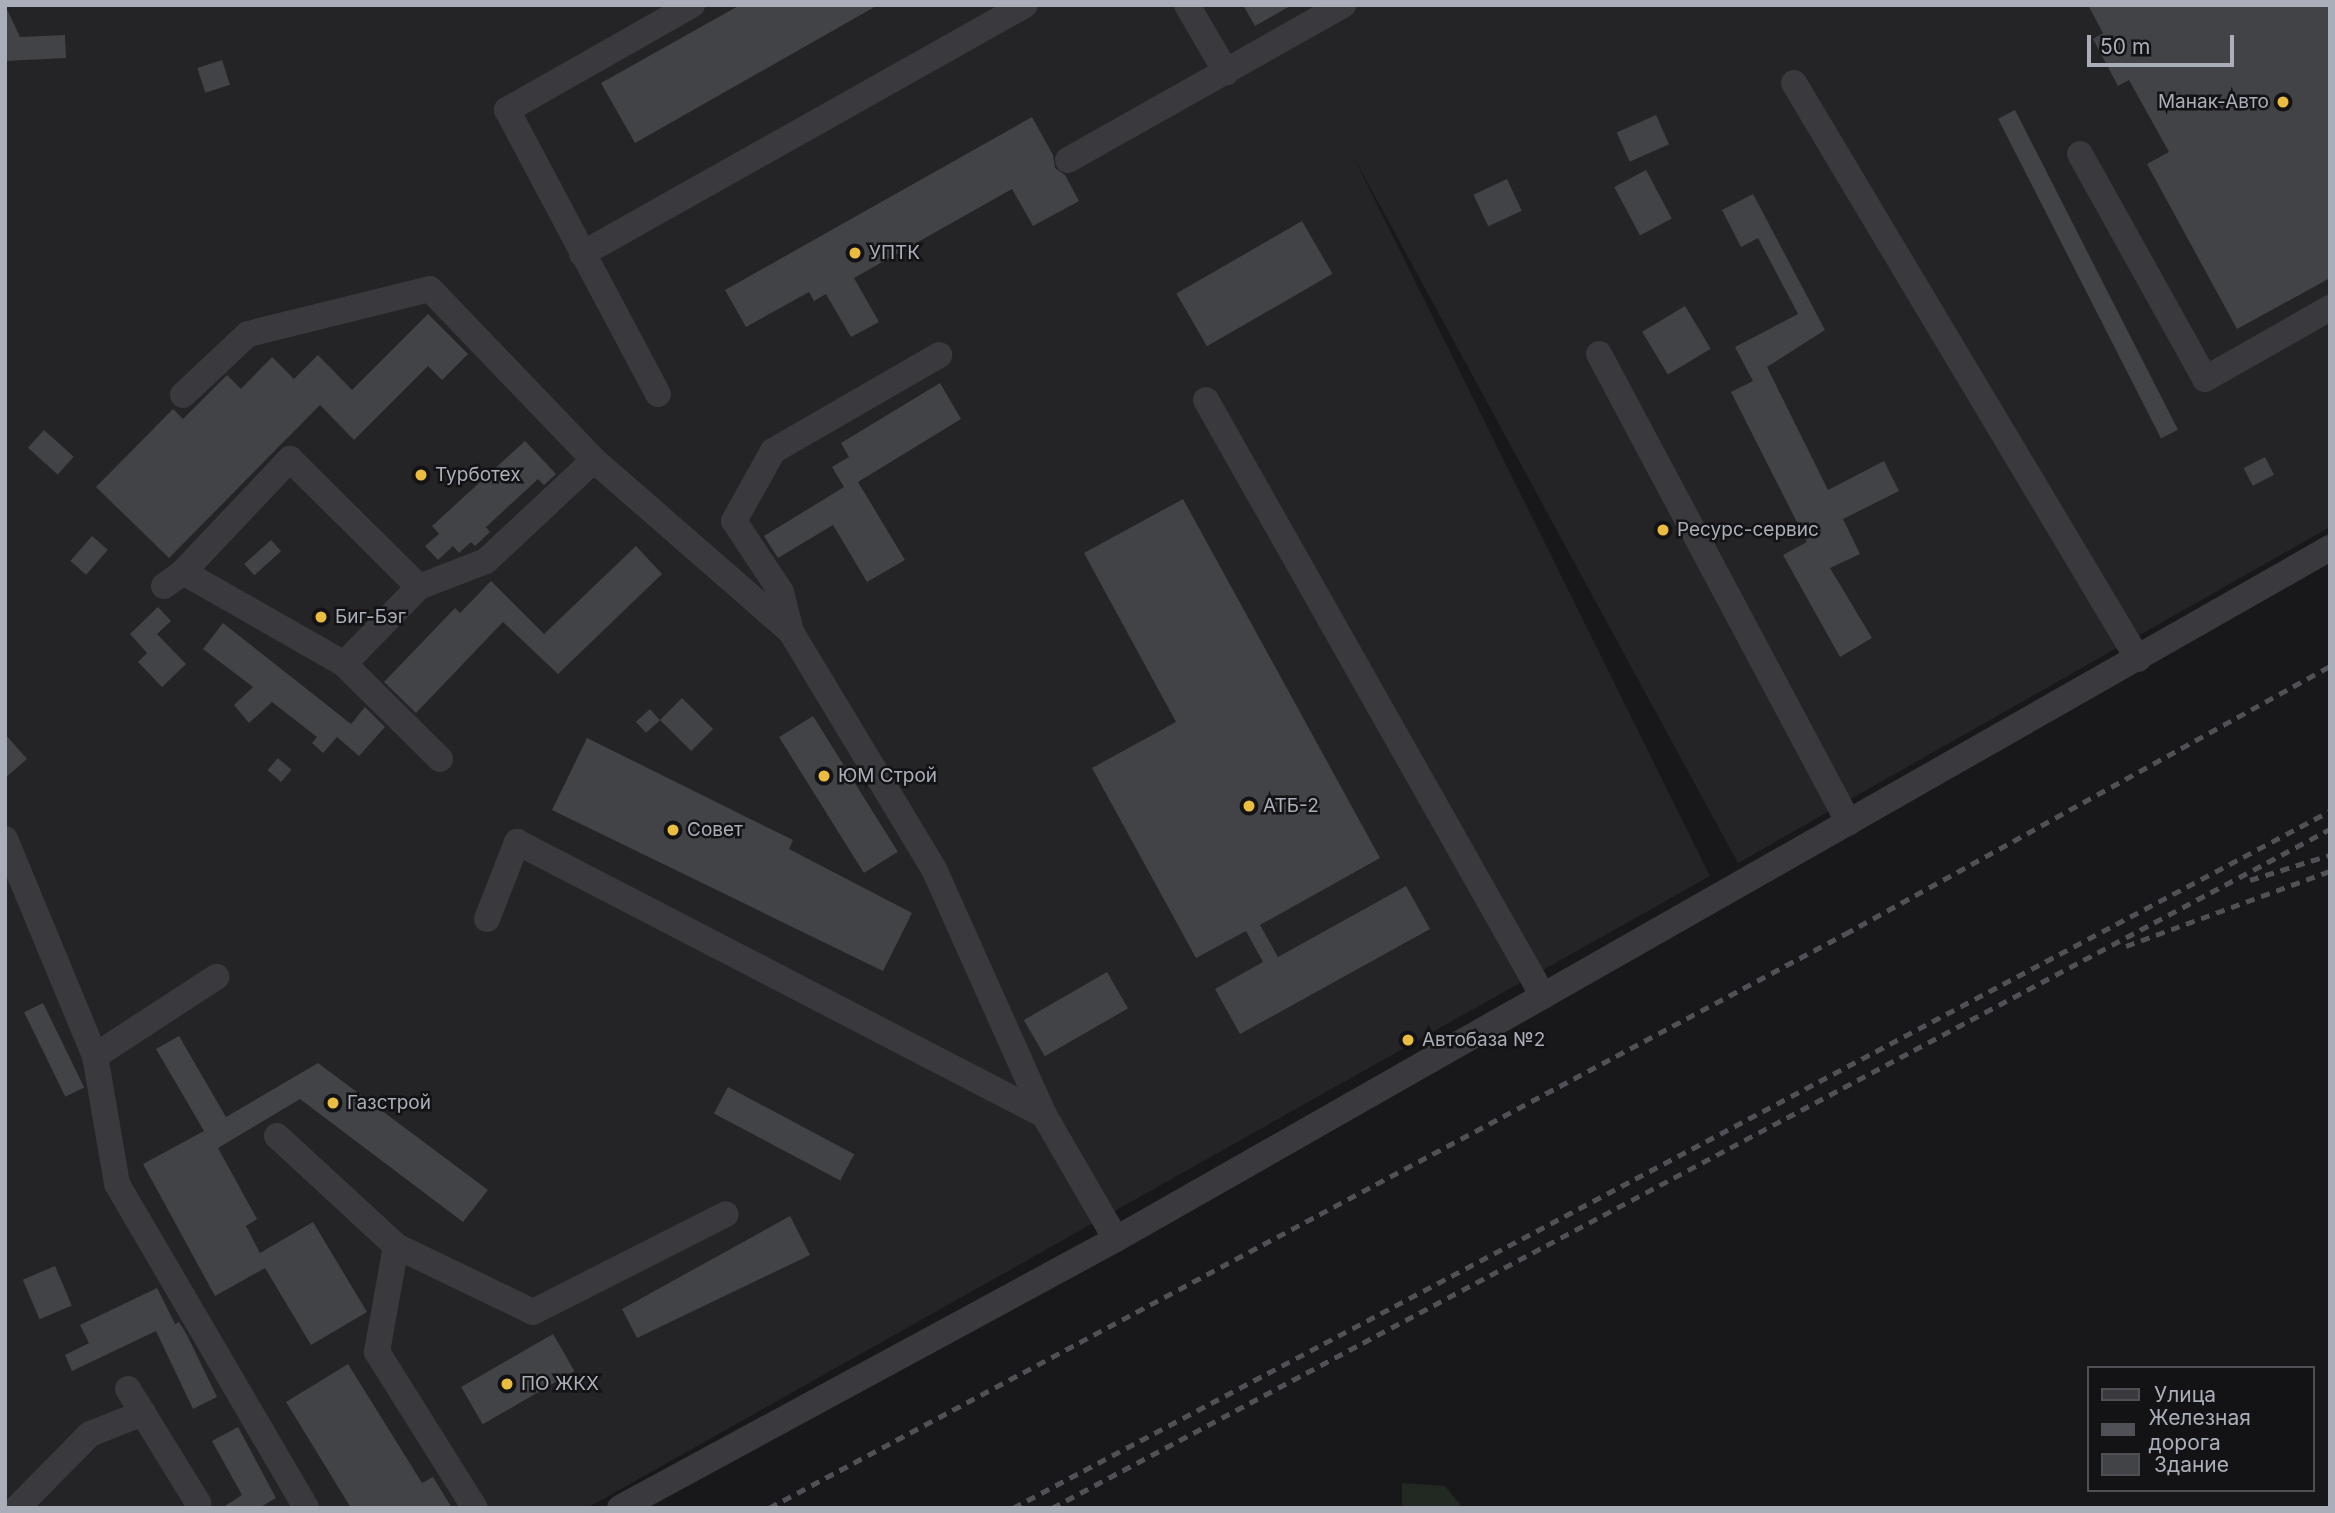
<!DOCTYPE html>
<html>
<head>
<meta charset="utf-8">
<style>
  body { margin:0 }
  #map { position:relative; width:2335px; height:1513px; overflow:hidden; background:#181719; font-family:Inter,sans-serif }
  div>[style] { position:absolute }
  .built>* { inset:0; background:#242326 }
  .green>* { inset:0; background:#222923 }
  .building>* { inset:0; background:#424346; transform-origin:0 0 }
  .minor>* { height:26px; margin:-13px; padding:0 13px; transform-origin:13px; border-radius:13px; background:#39393e }
  .rail>* { height:5px; margin-top:-2.5px; transform-origin:0; background:repeating-linear-gradient(90deg,#505157 0 9px,transparent 0 16px) }
  .dots>* { width:19px; height:19px; translate:-50% -50%; box-sizing:border-box; border:4px solid #131214; border-radius:50% }
  span { translate:-50% -50%; white-space:nowrap; text-align:center; line-height:1.15; -webkit-text-stroke:5px #131214; paint-order:stroke }
  .poi-label { font-size:19px; color:#aaaeb9 }
  .right { translate:-100% -50%; text-align:right }
  .left { translate:0 -50%; text-align:left }
  .frame { position:absolute; inset:0; border:7px solid #aaaeb9; pointer-events:none }
  .legend { position:absolute; left:2087px; top:1366px; width:228px; height:126px; box-sizing:border-box; background:#131214; border:2px solid #4f5056; margin:0; padding:9px 12px; list-style:none; font-size:21px; color:#aaaeb9 }
  .legend li { display:flex; align-items:center; gap:14px; height:35px }
  .legend b { width:35px; border:2px solid #4f5056 }
  .scale { position:absolute; left:2087px; top:35px; width:147px; height:32px; box-sizing:border-box; border:4px solid #aaaeb9; border-top:0; padding-left:9px; font-size:21px; line-height:24px; white-space:nowrap; color:#aaaeb9; -webkit-text-stroke:5px #131214; paint-order:stroke }
</style>
</head>
<body>
<div id="map">
  <div class="built">
    <div style="clip-path:polygon(5px 5px,2330px 5px,2330px 527px,1738px 863px,1354px 158px,1710px 876px,587px 1508px,5px 1508px)"></div>
  </div>
  <div class="green">
    <div style="clip-path:polygon(1402px 1483px,1445px 1486px,1463px 1508px,1402px 1508px)"></div>
  </div>
  <div class="building">
    <div style="clip-path:polygon(5px 5px,20px 37px,65px 35px,66px 58px,5px 61px)"></div>
    <div style="clip-path:polygon(740px 5px,878px 5px,635px 143px,601px 83px)"></div>
    <div style="clip-path:polygon(1243px 5px,1292px 5px,1255px 26px)"></div>
    <div style="clip-path:polygon(2088px 5px,2330px 5px,2330px 278px,2237px 329px,2147px 164px,2169px 152px,2129px 80px,2118px 86px,2093px 39px,2103px 33px)"></div>
    <div style="left:222px;top:60px;width:26px;height:26px;rotate:72deg"></div>
    <div style="left:2015px;top:110px;width:359px;height:19px;rotate:63deg"></div>
    <div style="left:1656px;top:115px;width:32px;height:43px;rotate:66deg"></div>
    <div style="clip-path:polygon(1032px 117px,1053px 155px,1055px 168px,1065px 175px,1079px 201px,1033px 226px,1012px 189px,854px 278px,879px 322px,851px 337px,826px 294px,814px 301px,809px 292px,746px 327px,725px 290px)"></div>
    <div style="left:1646px;top:170px;width:55px;height:36px;rotate:62deg"></div>
    <div style="left:1507px;top:179px;width:35px;height:37px;rotate:65deg"></div>
    <div style="clip-path:polygon(1753px 194px,1825px 330px,1767px 367px,1828px 490px,1884px 461px,1899px 491px,1843px 519px,1860px 554px,1830px 568px,1872px 638px,1840px 657px,1783px 555px,1807px 542px,1731px 392px,1753px 381px,1735px 347px,1798px 314px,1758px 238px,1741px 247px,1722px 210px)"></div>
    <div style="left:1302px;top:221px;width:61px;height:145px;rotate:60deg"></div>
    <div style="left:1685px;top:306px;width:50px;height:50px;rotate:59deg"></div>
    <div style="clip-path:polygon(428px 314px,468px 354px,442px 380px,428px 366px,354px 440px,320px 405px,169px 558px,96px 487px,173px 409px,183px 419px,227px 375px,241px 389px,272px 357px,294px 379px,318px 355px,352px 390px)"></div>
    <div style="clip-path:polygon(940px 383px,961px 419px,858px 482px,905px 560px,867px 582px,833px 525px,778px 558px,764px 536px,844px 487px,832px 467px,849px 457px,841px 443px)"></div>
    <div style="left:44px;top:430px;width:40px;height:24px;rotate:42deg"></div>
    <div style="clip-path:polygon(525px 441px,556px 474px,544px 485px,538px 479px,486px 527px,490px 532px,475px 546px,471px 542px,459px 553px,453px 546px,438px 560px,425px 546px,439px 534px,432px 526px)"></div>
    <div style="left:2265px;top:457px;width:20px;height:24px;rotate:63deg"></div>
    <div style="clip-path:polygon(1183px 499px,1380px 858px,1260px 925px,1278px 957px,1406px 886px,1430px 929px,1240px 1034px,1215px 989px,1263px 962px,1246px 931px,1196px 958px,1092px 768px,1176px 722px,1084px 553px)"></div>
    <div style="left:92px;top:536px;width:21px;height:33px;rotate:41deg"></div>
    <div style="left:271px;top:540px;width:15px;height:36px;rotate:48deg"></div>
    <div style="clip-path:polygon(636px 546px,662px 574px,558px 674px,503px 622px,416px 713px,384px 682px,455px 608px,460px 613px,491px 581px,544px 634px)"></div>
    <div style="clip-path:polygon(158px 607px,171px 621px,157px 634px,186px 664px,162px 687px,138px 662px,147px 653px,130px 634px)"></div>
    <div style="clip-path:polygon(223px 623px,351px 724px,365px 707px,385px 727px,359px 756px,337px 737px,323px 753px,312px 743px,317px 737px,272px 702px,249px 723px,234px 705px,253px 687px,203px 649px)"></div>
    <div style="left:682px;top:698px;width:44px;height:31px;rotate:45deg"></div>
    <div style="left:650px;top:709px;width:15px;height:19px;rotate:48deg"></div>
    <div style="left:813px;top:716px;width:160px;height:40px;rotate:58deg"></div>
    <div style="clip-path:polygon(5px 734px,27px 759px,5px 778px)"></div>
    <div style="clip-path:polygon(587px 738px,793px 840px,789px 849px,912px 913px,883px 971px,552px 810px)"></div>
    <div style="left:278px;top:758px;width:18px;height:16px;rotate:41deg"></div>
    <div style="left:1107px;top:972px;width:42px;height:96px;rotate:60deg"></div>
    <div style="left:43px;top:1003px;width:94px;height:21px;rotate:64deg"></div>
    <div style="clip-path:polygon(179px 1036px,226px 1117px,318px 1063px,488px 1190px,463px 1222px,300px 1099px,218px 1148px,257px 1219px,246px 1226px,260px 1253px,313px 1222px,367px 1312px,311px 1345px,265px 1268px,215px 1296px,143px 1164px,204px 1131px,156px 1049px)"></div>
    <div style="left:728px;top:1087px;width:143px;height:30px;rotate:28deg"></div>
    <div style="clip-path:polygon(790px 1216px,810px 1255px,637px 1338px,622px 1309px)"></div>
    <div style="left:55px;top:1266px;width:43px;height:35px;rotate:67deg"></div>
    <div style="clip-path:polygon(157px 1288px,175px 1324px,179px 1322px,187px 1335px,217px 1397px,193px 1409px,156px 1331px,72px 1371px,65px 1355px,89px 1343px,80px 1325px)"></div>
    <div style="left:553px;top:1334px;width:43px;height:106px;rotate:60deg"></div>
    <div style="clip-path:polygon(348px 1364px,422px 1483px,433px 1477px,452px 1508px,351px 1508px,286px 1402px)"></div>
    <div style="clip-path:polygon(238px 1427px,276px 1498px,259px 1508px,222px 1508px,242px 1495px,212px 1441px)"></div>
  </div>
  <div class="minor">
    <div style="left:1187px;top:5px;width:78px;rotate:59.8deg"></div>
    <div style="left:1794px;top:83px;width:671px;rotate:59.15deg"></div>
    <div style="left:2080px;top:154px;width:257px;rotate:60.9deg"></div>
    <div style="left:2205px;top:379px;width:144px;rotate:-29.6deg"></div>
    <div style="left:1068px;top:160px;width:316px;rotate:-29.4deg"></div>
    <div style="left:582px;top:254px;width:508px;rotate:-29.34deg"></div>
    <div style="left:1599px;top:354px;width:531px;rotate:61.94deg"></div>
    <div style="left:658px;top:394px;width:322px;rotate:-118deg"></div>
    <div style="left:507px;top:110px;width:213px;rotate:-29.6deg"></div>
    <div style="left:183px;top:395px;width:89px;rotate:-43.2deg"></div>
    <div style="left:248px;top:334px;width:187px;rotate:-13.9deg"></div>
    <div style="left:430px;top:289px;width:237px;rotate:46.2deg"></div>
    <div style="left:594px;top:460px;width:262px;rotate:41.1deg"></div>
    <div style="left:791px;top:632px;width:277px;rotate:58.9deg"></div>
    <div style="left:934px;top:869px;width:269px;rotate:65.9deg"></div>
    <div style="left:1044px;top:1115px;width:143px;rotate:59.9deg"></div>
    <div style="left:1206px;top:400px;width:685px;rotate:60.51deg"></div>
    <div style="left:183px;top:572px;width:185px;rotate:29.7deg"></div>
    <div style="left:344px;top:664px;width:107px;rotate:-45.8deg"></div>
    <div style="left:164px;top:586px;width:24px;rotate:-36deg"></div>
    <div style="left:183px;top:572px;width:156px;rotate:-46.6deg"></div>
    <div style="left:290px;top:459px;width:182px;rotate:44.8deg"></div>
    <div style="left:419px;top:587px;width:72px;rotate:-21.2deg"></div>
    <div style="left:486px;top:561px;width:148px;rotate:-43.1deg"></div>
    <div style="left:791px;top:632px;width:41px;rotate:-104deg"></div>
    <div style="left:781px;top:592px;width:85px;rotate:-123.5deg"></div>
    <div style="left:734px;top:521px;width:80px;rotate:-60.9deg"></div>
    <div style="left:773px;top:451px;width:192px;rotate:-30deg"></div>
    <div style="left:344px;top:664px;width:135px;rotate:44.7deg"></div>
    <div style="left:5px;top:839px;width:235px;rotate:67.5deg"></div>
    <div style="left:95px;top:1056px;width:130px;rotate:80.2deg"></div>
    <div style="left:117px;top:1184px;width:375px;rotate:59.7deg"></div>
    <div style="left:487px;top:919px;width:83px;rotate:-68.7deg"></div>
    <div style="left:517px;top:842px;width:594px;rotate:27.39deg"></div>
    <div style="left:95px;top:1056px;width:145px;rotate:-33.1deg"></div>
    <div style="left:277px;top:1136px;width:162px;rotate:42.7deg"></div>
    <div style="left:396px;top:1246px;width:152px;rotate:25.7deg"></div>
    <div style="left:533px;top:1312px;width:216px;rotate:-26.9deg"></div>
    <div style="left:396px;top:1246px;width:108px;rotate:100.2deg"></div>
    <div style="left:377px;top:1352px;width:184px;rotate:57.9deg"></div>
    <div style="left:128px;top:1389px;width:134px;rotate:58.4deg"></div>
    <div style="left:17px;top:1508px;width:104px;rotate:-45.4deg"></div>
    <div style="left:90px;top:1434px;width:57px;rotate:-21.6deg"></div>
    <div style="left:620px;top:1508px;width:564px;rotate:-28.47deg"></div>
    <div style="left:1116px;top:1239px;width:1397px;rotate:-29.65deg"></div>
  </div>
  <div class="rail">
    <div style="left:2250px;top:880px;width:84px;rotate:-17.4deg"></div>
    <div style="left:2126px;top:946px;width:217px;rotate:-20.2deg"></div>
    <div style="left:769px;top:1508px;width:1220px;rotate:-28.08deg"></div>
    <div style="left:1845px;top:934px;width:554px;rotate:-28.92deg"></div>
    <div style="left:1013px;top:1508px;width:1490px;rotate:-27.89deg"></div>
    <div style="left:1052px;top:1508px;width:1447px;rotate:-27.98deg"></div>
  </div>
  <div class="dots">
    <div style="left:2283px;top:102px;background:#eabc3f"></div>
    <div style="left:855px;top:253px;background:#eabc3f"></div>
    <div style="left:421px;top:475px;background:#eabc3f"></div>
    <div style="left:1663px;top:530px;background:#eabc3f"></div>
    <div style="left:321px;top:617px;background:#eabc3f"></div>
    <div style="left:824px;top:776px;background:#eabc3f"></div>
    <div style="left:1249px;top:806px;background:#eabc3f"></div>
    <div style="left:673px;top:830px;background:#eabc3f"></div>
    <div style="left:1408px;top:1040px;background:#eabc3f"></div>
    <div style="left:333px;top:1103px;background:#eabc3f"></div>
    <div style="left:507px;top:1384px;background:#eabc3f"></div>
  </div>
  <div class="poi-label">
    <span class="right" style="left:2269px;top:102px">Манак-Авто</span>
    <span class="left" style="left:869px;top:253px">УПТК</span>
    <span class="left" style="left:435px;top:475px">Турботех</span>
    <span class="left" style="left:1677px;top:530px">Ресурс-сервис</span>
    <span class="left" style="left:335px;top:617px">Биг-Бэг</span>
    <span class="left" style="left:838px;top:776px">ЮМ Строй</span>
    <span class="left" style="left:1263px;top:806px">АТБ-2</span>
    <span class="left" style="left:687px;top:830px">Совет</span>
    <span class="left" style="left:1422px;top:1040px">Автобаза №2</span>
    <span class="left" style="left:347px;top:1103px">Газстрой</span>
    <span class="left" style="left:521px;top:1384px">ПО ЖКХ</span>
  </div>
  <div class="frame"></div>
  <ul class="legend">
  <li><b style="height:9px;background:#39393e"></b>Улица</li>
  <li><b style="height:9px;background:#505157"></b>Железная дорога</li>
  <li><b style="height:19px;background:#424346"></b>Здание</li>
  </ul>
  <div class="scale">50 m</div>
</div>
</body>
</html>
